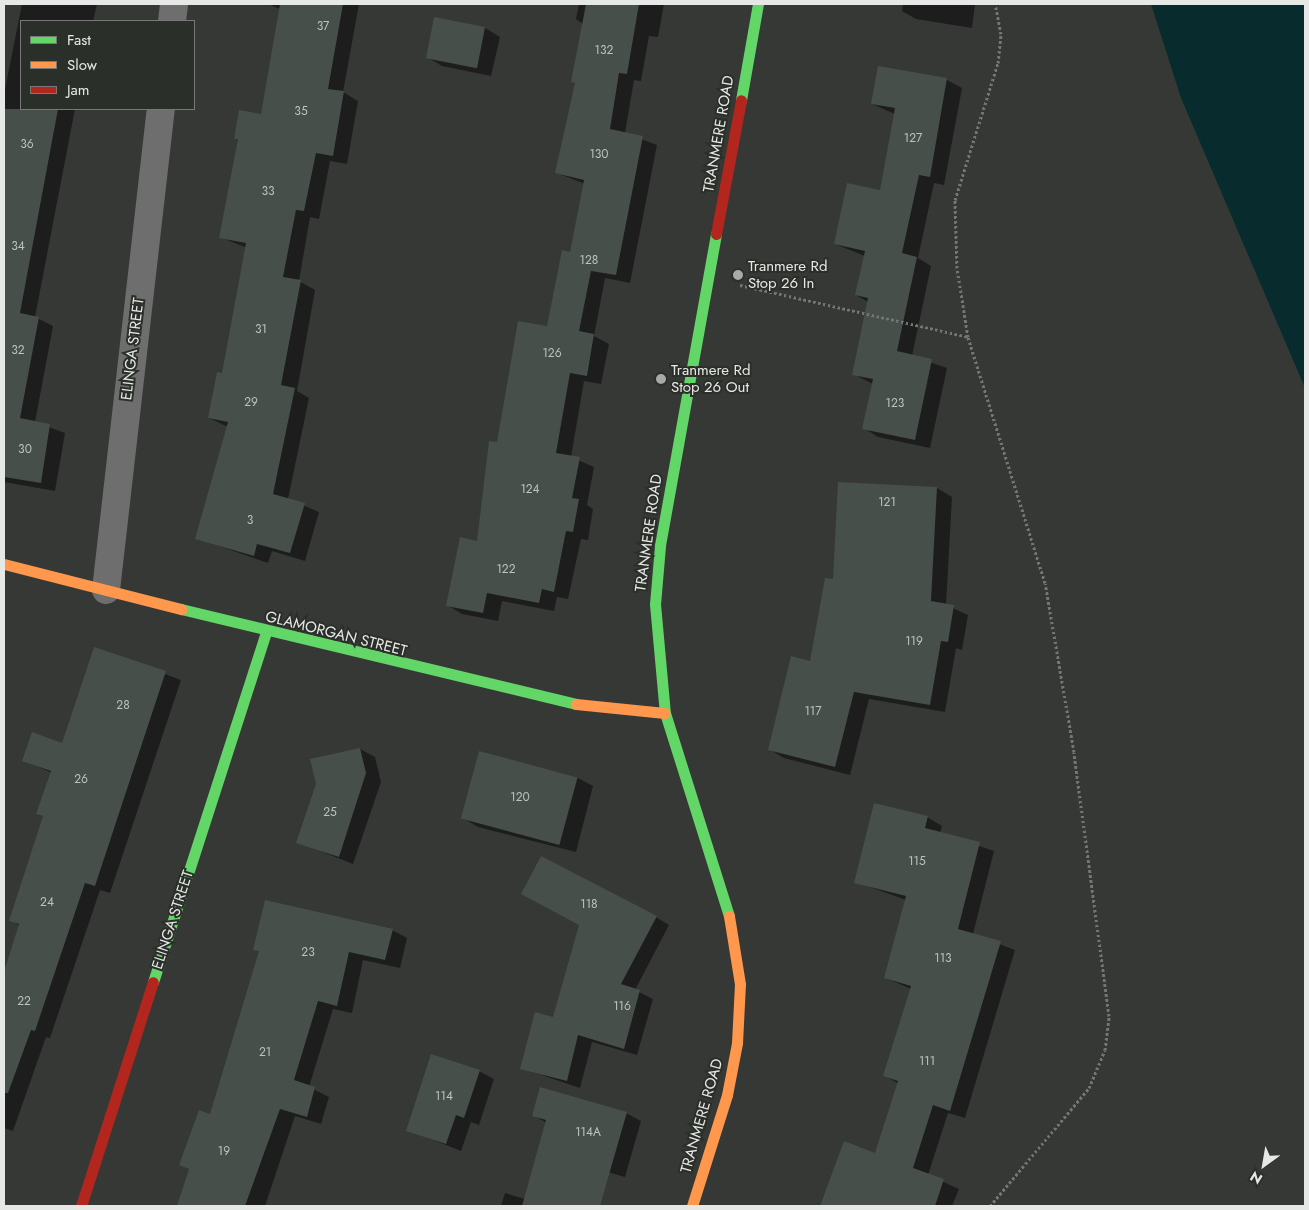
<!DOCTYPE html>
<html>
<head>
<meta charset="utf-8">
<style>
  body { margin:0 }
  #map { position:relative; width:1309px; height:1210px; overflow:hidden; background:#363835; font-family:Jost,sans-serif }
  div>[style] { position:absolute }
  .water>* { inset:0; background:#082c2d }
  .shadow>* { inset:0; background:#0007 }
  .building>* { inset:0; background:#464f4a; transform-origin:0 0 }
  .path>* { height:3px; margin-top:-1.5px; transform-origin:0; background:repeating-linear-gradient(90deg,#757574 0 2.5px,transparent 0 5px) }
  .street>* { height:28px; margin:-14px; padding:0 14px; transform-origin:14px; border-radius:14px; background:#6d6e6d }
  .fast>* { height:11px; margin:-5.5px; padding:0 5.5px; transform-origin:5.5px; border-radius:5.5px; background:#63d668 }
  .slow>* { height:11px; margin:-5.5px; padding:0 5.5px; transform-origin:5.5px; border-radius:5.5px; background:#ff974d }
  .jam>* { height:11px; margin:-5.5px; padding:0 5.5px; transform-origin:5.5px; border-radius:5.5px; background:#b3261e }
  .dots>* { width:14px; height:14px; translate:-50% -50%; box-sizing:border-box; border:2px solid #2b2f2a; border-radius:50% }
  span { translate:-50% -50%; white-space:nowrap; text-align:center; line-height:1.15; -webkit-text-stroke:4px #2b2f2a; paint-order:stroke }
  .number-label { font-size:12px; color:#bec2be }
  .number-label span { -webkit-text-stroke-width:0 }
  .street-label { font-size:15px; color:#e6e8e5 }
  .poi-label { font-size:15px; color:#e6e8e5 }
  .left { translate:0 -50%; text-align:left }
  .frame { position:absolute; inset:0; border:5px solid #e6e8e5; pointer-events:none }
  .legend { position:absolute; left:20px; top:20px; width:175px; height:90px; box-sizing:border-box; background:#2b2f2a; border:1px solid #767975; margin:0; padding:6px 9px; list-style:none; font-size:15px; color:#e6e8e5 }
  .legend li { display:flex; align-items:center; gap:10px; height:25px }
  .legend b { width:25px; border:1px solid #767975 }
  .north { position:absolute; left:1239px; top:1140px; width:50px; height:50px; -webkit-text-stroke:4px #2b2f2a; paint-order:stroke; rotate:212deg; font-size:14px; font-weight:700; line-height:20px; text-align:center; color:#e6e8e5 }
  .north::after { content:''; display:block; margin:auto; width:18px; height:22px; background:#e6e8e5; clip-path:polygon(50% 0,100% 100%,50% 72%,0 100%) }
</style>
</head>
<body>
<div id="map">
  <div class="water">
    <div style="clip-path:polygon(1151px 4px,1305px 4px,1305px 388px,1181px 98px)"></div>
  </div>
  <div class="shadow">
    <div style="clip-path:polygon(22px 4px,97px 4px,93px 21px,21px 21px,21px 109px,75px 109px,35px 317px,53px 326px,35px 422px,65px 433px,55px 491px,4px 482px,4px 94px)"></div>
    <div style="clip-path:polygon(268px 4px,359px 4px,343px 92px,358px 101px,347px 164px,330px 161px,319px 219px,310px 217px,299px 281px,315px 290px,297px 391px,309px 398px,288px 499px,319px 512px,305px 561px,272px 551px,268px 563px,196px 538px,228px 427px,209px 418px,223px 374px,247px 248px,220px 237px,239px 140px,235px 138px,262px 115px,280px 9px)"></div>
    <div style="clip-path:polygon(579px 4px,664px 4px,658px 37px,649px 36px,641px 81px,634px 80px,625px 133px,657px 145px,630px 283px,605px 278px,594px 336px,609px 344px,601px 384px,584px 381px,571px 457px,594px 467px,587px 505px,593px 509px,588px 540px,581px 539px,568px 599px,557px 597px,554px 611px,502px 601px,498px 621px,462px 614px,447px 605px,478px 542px,498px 444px,548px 327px,571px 253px,585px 184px,557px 173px,576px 84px,573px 82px,583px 24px,576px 19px)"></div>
    <div style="clip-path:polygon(903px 4px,975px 4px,972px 28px,916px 19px,902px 11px)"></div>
    <div style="clip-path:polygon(435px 18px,485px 28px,500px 37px,491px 76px,442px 66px,427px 57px)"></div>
    <div style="clip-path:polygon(879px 68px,947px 80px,962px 88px,944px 185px,934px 183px,918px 258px,931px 266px,912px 356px,947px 368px,930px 448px,878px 437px,864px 428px,873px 384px,853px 374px,868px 302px,856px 295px,865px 256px,835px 244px,881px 192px,895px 114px,872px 104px)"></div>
    <div style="clip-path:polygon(839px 483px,937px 488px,952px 497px,946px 605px,968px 615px,962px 650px,956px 648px,945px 712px,869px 699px,850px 775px,784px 758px,769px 749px,811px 662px,834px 581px)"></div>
    <div style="clip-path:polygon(95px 648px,181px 680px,110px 893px,100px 890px,50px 1038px,46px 1037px,13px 1131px,4px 1128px,4px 977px,20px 926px,11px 920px,44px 817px,38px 813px,52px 773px,24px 760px,63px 744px)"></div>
    <div style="clip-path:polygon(360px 749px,375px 757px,381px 782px,353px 864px,298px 842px,317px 784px,312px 760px)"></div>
    <div style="clip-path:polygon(480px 753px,578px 778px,593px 786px,576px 852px,478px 827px,463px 818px)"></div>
    <div style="clip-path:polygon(927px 817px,942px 826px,940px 833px,994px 851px,973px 934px,1015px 950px,965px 1118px,948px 1113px,928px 1175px,959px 1189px,952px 1206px,821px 1206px,845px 1143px,876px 1155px,899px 1084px,884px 1075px,911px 989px,886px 978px,906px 900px,856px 882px)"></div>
    <div style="clip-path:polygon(656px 917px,669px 925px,635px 990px,653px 999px,637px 1055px,592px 1042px,580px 1088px,521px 1068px,554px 1019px)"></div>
    <div style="clip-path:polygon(392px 930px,407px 938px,400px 968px,363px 960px,352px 1013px,333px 1009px,309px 1087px,329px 1097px,321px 1124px,295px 1116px,265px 1206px,178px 1206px,190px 1170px,181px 1164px,211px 1115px,260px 952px,255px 949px)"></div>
    <div style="clip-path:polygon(479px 1071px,494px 1079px,479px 1125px,471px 1122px,461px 1151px,408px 1130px)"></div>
    <div style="clip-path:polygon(626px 1113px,641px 1121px,625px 1177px,590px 1167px,579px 1206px,501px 1206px,505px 1193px,525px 1199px,547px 1123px,533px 1115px)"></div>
  </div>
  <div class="building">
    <div style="clip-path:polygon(280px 4px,343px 4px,328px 89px,344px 91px,333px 156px,316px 153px,304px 211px,296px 210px,283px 277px,301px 280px,281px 385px,295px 388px,273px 494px,305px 503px,290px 553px,257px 544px,254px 556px,195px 539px,228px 422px,208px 418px,217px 372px,222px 373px,246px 243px,219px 238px,238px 139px,234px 139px,239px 110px,261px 114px)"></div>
    <div style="clip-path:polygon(586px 4px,639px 4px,627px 74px,619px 73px,610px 129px,643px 136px,616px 275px,591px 271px,579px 331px,594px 334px,587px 376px,570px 373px,556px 453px,580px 457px,572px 498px,579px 499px,573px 532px,566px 531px,554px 592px,542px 589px,539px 603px,487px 593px,483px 613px,446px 606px,460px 537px,477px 541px,489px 441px,497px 442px,518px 321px,547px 326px,562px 250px,570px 252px,584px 180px,555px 173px,575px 83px,571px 82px)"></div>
    <div style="left:434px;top:17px;width:52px;height:42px;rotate:11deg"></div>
    <div style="clip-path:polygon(878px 66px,947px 78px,930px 177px,919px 175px,902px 253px,917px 257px,897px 351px,932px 359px,915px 440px,862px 429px,873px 379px,852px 375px,868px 298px,855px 295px,865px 251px,834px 244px,847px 183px,880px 190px,895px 108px,871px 104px)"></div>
    <div style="clip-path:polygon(4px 109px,58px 109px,20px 313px,39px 317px,20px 418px,50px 424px,41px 483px,4px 477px)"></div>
    <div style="clip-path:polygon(838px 482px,937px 487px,931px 601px,954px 605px,948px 642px,941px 641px,930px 705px,854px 692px,835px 767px,768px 750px,791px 656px,810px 661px,825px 578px,833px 579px)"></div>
    <div style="clip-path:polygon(94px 647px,166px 671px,95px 886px,85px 883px,35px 1031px,31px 1030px,8px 1093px,4px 1093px,4px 972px,19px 924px,9px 921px,43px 816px,36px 814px,51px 771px,22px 761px,32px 732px,62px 743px)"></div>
    <div style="clip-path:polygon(360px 748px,366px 773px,339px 857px,296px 843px,316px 784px,310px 759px)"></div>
    <div style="left:479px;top:751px;width:102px;height:70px;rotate:15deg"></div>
    <div style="clip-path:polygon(874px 803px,928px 816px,925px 828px,980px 842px,958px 929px,1001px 941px,950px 1111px,933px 1105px,913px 1168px,944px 1179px,935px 1206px,820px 1206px,844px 1141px,875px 1153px,898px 1081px,883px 1076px,911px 986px,884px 978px,906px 896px,854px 883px)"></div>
    <div style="clip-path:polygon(541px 856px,657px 916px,621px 984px,640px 990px,624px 1049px,578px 1035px,567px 1081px,520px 1069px,535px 1012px,553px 1017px,579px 925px,521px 894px)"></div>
    <div style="clip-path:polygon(265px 900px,393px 929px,385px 960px,349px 952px,337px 1006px,318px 1001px,294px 1080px,315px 1087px,307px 1117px,280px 1109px,245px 1206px,177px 1206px,189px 1169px,179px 1165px,199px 1110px,210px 1114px,259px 951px,253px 950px)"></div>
    <div style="clip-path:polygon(431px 1054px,480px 1070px,464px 1118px,456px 1115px,446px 1144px,406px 1131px)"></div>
    <div style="clip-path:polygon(540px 1087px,627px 1112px,600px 1206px,522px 1206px,546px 1120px,532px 1116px)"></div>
  </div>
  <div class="path">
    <div style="left:740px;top:285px;width:234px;rotate:12.8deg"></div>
    <div style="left:990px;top:1206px;width:154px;rotate:-50deg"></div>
    <div style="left:1089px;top:1088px;width:41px;rotate:-67.2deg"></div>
    <div style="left:1105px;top:1050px;width:34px;rotate:-83deg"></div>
    <div style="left:1109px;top:1016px;width:266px;rotate:-97.6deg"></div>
    <div style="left:1074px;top:752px;width:171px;rotate:-99.7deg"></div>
    <div style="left:1045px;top:583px;width:258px;rotate:-107.4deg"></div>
    <div style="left:968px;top:337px;width:70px;rotate:-99.1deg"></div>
    <div style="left:957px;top:268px;width:68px;rotate:-91.7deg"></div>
    <div style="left:955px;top:200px;width:144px;rotate:-72.6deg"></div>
    <div style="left:998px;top:63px;width:29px;rotate:-84deg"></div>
    <div style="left:1001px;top:34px;width:31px;rotate:-101deg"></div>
  </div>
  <div class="street">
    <div style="left:172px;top:21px;width:17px;rotate:-83deg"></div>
    <div style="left:106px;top:590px;width:484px;rotate:-83.5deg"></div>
  </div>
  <div class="fast">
    <div style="left:741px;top:100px;width:97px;rotate:-80deg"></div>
    <div style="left:716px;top:234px;width:317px;rotate:100.2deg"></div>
    <div style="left:660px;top:546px;width:58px;rotate:94.9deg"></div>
    <div style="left:655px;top:604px;width:109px;rotate:84.8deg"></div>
    <div style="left:665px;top:713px;width:213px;rotate:72.5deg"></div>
    <div style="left:181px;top:609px;width:406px;rotate:13.5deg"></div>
    <div style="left:153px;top:982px;width:367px;rotate:-72.1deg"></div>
  </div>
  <div class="slow">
    <div style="left:4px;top:564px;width:183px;rotate:14.3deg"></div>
    <div style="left:576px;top:704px;width:89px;rotate:5.8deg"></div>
    <div style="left:692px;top:1206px;width:116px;rotate:-72.5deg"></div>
    <div style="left:727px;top:1095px;width:53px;rotate:-79.1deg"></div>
    <div style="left:737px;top:1043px;width:59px;rotate:-87.1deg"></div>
    <div style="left:740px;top:984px;width:69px;rotate:-99.2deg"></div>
  </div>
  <div class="jam">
    <div style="left:716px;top:234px;width:136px;rotate:-79.4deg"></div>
    <div style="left:81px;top:1206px;width:235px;rotate:-72.2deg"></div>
  </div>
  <div class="dots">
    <div style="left:738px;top:275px;background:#a8aaa7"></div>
    <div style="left:661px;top:379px;background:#a8aaa7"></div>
  </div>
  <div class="number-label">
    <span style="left:323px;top:27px">37</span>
    <span style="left:604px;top:51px">132</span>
    <span style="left:301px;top:112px">35</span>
    <span style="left:913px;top:139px">127</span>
    <span style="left:27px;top:145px">36</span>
    <span style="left:599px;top:155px">130</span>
    <span style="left:268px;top:192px">33</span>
    <span style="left:18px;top:247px">34</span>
    <span style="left:589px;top:261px">128</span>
    <span style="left:261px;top:330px">31</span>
    <span style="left:18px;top:351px">32</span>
    <span style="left:552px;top:354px">126</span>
    <span style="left:251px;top:403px">29</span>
    <span style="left:895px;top:404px">123</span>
    <span style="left:25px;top:450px">30</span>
    <span style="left:530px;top:490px">124</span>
    <span style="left:887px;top:503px">121</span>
    <span style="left:250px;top:521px">3</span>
    <span style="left:506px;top:570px">122</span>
    <span style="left:914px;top:642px">119</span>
    <span style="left:123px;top:706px">28</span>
    <span style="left:813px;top:712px">117</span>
    <span style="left:81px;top:780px">26</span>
    <span style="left:520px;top:798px">120</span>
    <span style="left:330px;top:813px">25</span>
    <span style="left:917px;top:862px">115</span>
    <span style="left:47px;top:903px">24</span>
    <span style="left:589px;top:905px">118</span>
    <span style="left:308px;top:953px">23</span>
    <span style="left:943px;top:959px">113</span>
    <span style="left:24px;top:1002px">22</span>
    <span style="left:622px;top:1007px">116</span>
    <span style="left:265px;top:1053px">21</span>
    <span style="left:927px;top:1062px">111</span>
    <span style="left:444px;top:1097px">114</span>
    <span style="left:588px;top:1133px">114A</span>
    <span style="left:224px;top:1152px">19</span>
  </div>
  <div class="street-label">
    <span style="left:719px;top:134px;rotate:-80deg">TRANMERE ROAD</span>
    <span style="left:133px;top:349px;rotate:-83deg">ELINGA STREET</span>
    <span style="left:649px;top:533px;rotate:-82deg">TRANMERE ROAD</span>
    <span style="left:336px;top:634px;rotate:14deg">GLAMORGAN STREET</span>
    <span style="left:173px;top:920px;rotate:-72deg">ELINGA STREET</span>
    <span style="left:702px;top:1116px;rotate:-74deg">TRANMERE ROAD</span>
  </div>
  <div class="poi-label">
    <span class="left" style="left:748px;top:275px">Tranmere Rd<br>Stop 26 In</span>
    <span class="left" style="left:671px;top:379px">Tranmere Rd<br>Stop 26 Out</span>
  </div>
  <div class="frame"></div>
  <ul class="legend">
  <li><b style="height:6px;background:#63d668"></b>Fast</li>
  <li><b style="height:6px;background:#ff974d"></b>Slow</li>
  <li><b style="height:6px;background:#b3261e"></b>Jam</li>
  </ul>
  <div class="north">N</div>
</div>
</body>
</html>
